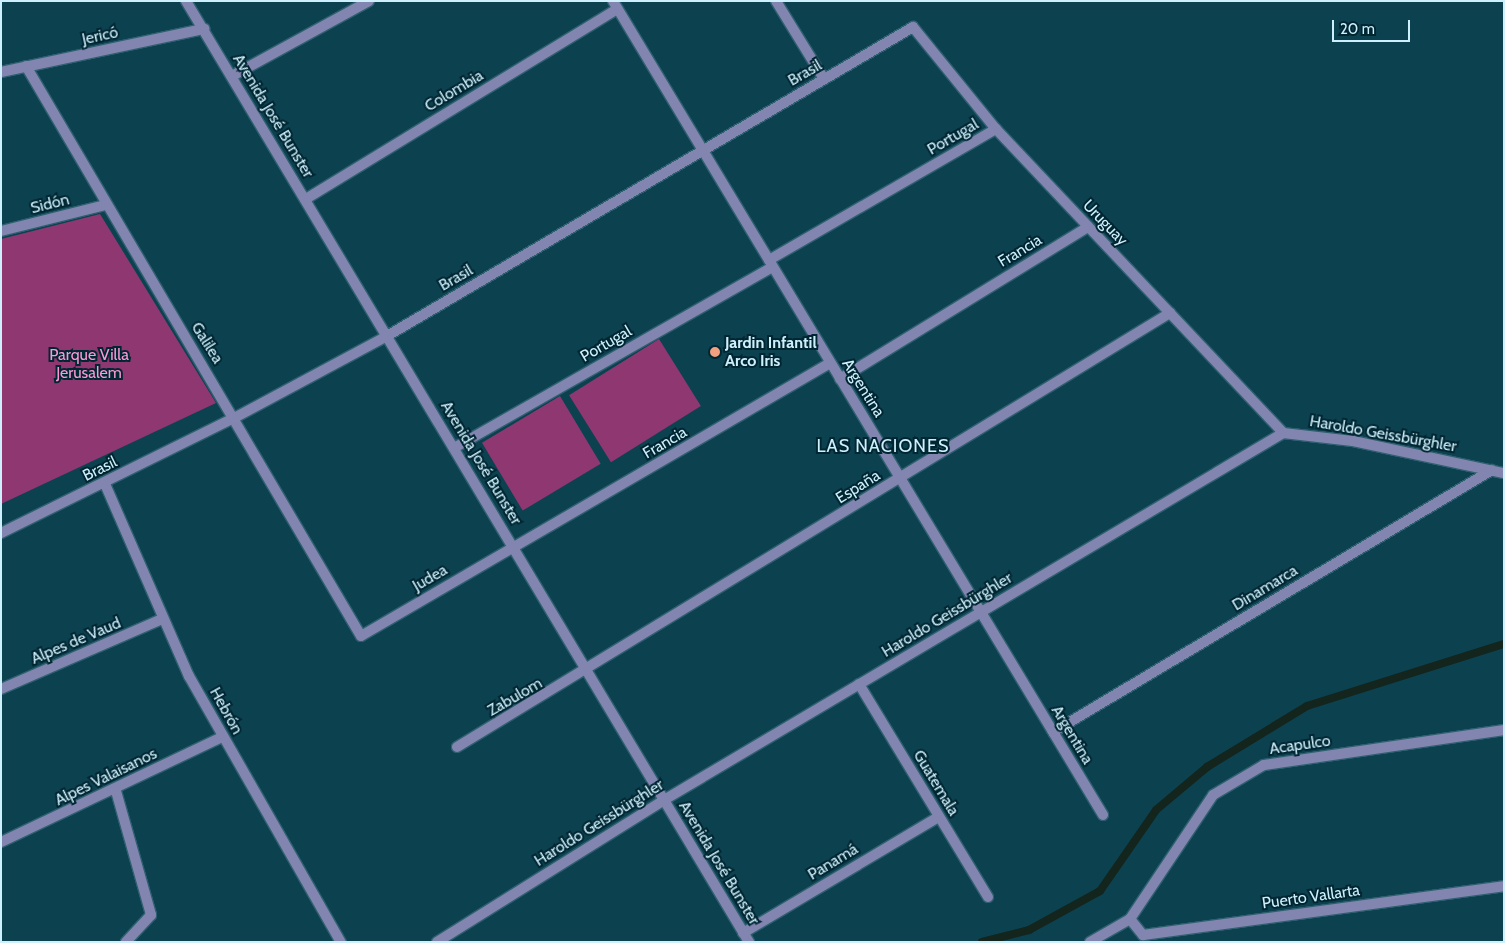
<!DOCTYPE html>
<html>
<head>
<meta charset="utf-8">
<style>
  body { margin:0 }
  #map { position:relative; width:1505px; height:943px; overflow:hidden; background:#0c4150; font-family:Cabin,sans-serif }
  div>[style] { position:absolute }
  .green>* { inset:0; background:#8e3771; transform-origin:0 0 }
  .stream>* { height:8px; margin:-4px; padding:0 4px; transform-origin:4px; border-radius:4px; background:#13251c }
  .roads { filter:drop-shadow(1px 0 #2f606f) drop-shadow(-1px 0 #2f606f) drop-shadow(0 1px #2f606f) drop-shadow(0 -1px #2f606f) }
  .minor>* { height:10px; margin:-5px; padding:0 5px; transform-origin:5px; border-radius:5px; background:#8385b1 }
  .tertiary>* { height:10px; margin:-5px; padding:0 5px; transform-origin:5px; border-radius:5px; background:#8385b1 }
  .dots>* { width:14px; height:14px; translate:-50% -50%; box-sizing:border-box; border:2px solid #002632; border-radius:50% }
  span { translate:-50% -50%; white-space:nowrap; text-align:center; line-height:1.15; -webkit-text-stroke:4px #002632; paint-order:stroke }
  .street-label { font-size:16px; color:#ceeffc }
  .poi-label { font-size:16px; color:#ceeffc; font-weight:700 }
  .left { translate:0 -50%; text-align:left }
  .park-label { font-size:16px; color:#fc98d6 }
  .neighbourhood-label { font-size:18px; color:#ceeffc; letter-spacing:1px }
  .frame { position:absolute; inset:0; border:2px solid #ceeffc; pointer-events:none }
  .scale { position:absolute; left:1332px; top:20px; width:78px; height:22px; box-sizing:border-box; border:2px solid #ceeffc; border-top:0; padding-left:6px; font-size:15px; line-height:18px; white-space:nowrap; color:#ceeffc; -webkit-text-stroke:4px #002632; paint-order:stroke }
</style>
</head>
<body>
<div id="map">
  <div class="green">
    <div style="clip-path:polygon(100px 214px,216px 403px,1px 504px,1px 239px)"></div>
    <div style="left:659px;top:339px;width:79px;height:106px;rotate:58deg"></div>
    <div style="left:560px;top:396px;width:79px;height:91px;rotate:59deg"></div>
  </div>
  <div class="stream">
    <div style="left:982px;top:942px;width:49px;rotate:-14.3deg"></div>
    <div style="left:1029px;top:930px;width:81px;rotate:-28.8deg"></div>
    <div style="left:1100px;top:891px;width:98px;rotate:-55.3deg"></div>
    <div style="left:1156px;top:810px;width:67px;rotate:-40.1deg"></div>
    <div style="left:1207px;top:767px;width:117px;rotate:-31.4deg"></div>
    <div style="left:1307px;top:706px;width:207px;rotate:-17.5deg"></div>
  </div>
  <div class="roads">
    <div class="minor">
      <div style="left:613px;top:1px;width:950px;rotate:58.95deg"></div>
      <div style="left:776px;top:1px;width:92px;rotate:58.4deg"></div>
      <div style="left:26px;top:66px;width:661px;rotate:59.56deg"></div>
      <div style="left:361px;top:636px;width:543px;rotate:-30.2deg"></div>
      <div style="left:1px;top:72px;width:208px;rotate:-12deg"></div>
      <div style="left:232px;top:76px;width:156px;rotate:-28.7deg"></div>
      <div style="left:306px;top:199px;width:364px;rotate:-31.4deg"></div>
      <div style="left:1px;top:231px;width:107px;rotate:-14deg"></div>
      <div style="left:769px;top:260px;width:262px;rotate:-30deg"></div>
      <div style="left:840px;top:379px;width:291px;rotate:-31.5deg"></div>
      <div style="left:454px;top:448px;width:366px;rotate:-29.6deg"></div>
      <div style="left:105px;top:484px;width:210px;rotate:66.4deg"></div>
      <div style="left:189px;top:676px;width:306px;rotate:60.3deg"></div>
      <div style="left:1px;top:533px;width:262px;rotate:-26.3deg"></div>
      <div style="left:236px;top:417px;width:171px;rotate:-28.2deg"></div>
      <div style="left:387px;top:336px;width:610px;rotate:-30.43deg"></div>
      <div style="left:913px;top:27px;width:132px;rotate:50.9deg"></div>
      <div style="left:996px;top:129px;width:418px;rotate:46.6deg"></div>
      <div style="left:859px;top:684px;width:249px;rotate:58.8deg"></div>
      <div style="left:1px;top:689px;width:176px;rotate:-23.5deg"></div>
      <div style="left:1053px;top:732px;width:511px;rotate:-30.83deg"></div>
      <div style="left:457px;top:747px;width:835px;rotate:-31.33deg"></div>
      <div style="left:116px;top:791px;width:129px;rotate:74.2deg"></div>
      <div style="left:151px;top:915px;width:37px;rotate:133deg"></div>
      <div style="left:664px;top:800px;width:720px;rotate:-30.66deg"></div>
      <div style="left:1283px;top:433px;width:70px;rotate:6.5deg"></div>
      <div style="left:1353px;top:441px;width:154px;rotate:12deg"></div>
      <div style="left:1px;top:842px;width:245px;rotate:-25.4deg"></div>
      <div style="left:1130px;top:919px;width:21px;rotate:51deg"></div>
      <div style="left:1143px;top:935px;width:364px;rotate:-7.7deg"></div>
      <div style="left:743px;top:933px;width:227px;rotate:-30.7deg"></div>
      <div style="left:1090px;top:942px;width:46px;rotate:-29.9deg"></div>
      <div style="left:1130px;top:919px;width:149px;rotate:-56.2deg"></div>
      <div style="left:1213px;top:795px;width:59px;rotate:-30.5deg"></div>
      <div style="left:1264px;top:765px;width:243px;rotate:-8.3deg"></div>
    </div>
    <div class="tertiary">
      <div style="left:186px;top:1px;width:1097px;rotate:59.11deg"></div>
      <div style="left:437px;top:942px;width:268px;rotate:-32deg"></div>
    </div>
  </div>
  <div class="dots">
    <div style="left:715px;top:352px;background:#f2a080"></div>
  </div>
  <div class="street-label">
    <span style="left:100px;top:36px;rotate:-12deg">Jericó</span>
    <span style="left:805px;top:73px;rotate:-30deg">Brasil</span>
    <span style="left:454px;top:91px;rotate:-31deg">Colombia</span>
    <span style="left:273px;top:116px;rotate:59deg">Avenida José Bunster</span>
    <span style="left:953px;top:137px;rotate:-30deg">Portugal</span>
    <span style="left:50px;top:204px;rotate:-14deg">Sidón</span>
    <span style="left:1105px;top:223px;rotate:46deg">Uruguay</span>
    <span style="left:1020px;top:251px;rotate:-31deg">Francia</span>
    <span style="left:456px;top:278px;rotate:-30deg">Brasil</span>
    <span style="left:207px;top:343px;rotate:58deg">Galilea</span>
    <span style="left:606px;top:344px;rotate:-30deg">Portugal</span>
    <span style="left:863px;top:388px;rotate:58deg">Argentina</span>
    <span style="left:1383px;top:434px;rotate:10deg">Haroldo Geissbürghler</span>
    <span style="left:665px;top:443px;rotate:-30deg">Francia</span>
    <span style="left:481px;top:463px;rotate:59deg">Avenida José Bunster</span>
    <span style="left:100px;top:469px;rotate:-26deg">Brasil</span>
    <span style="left:858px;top:487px;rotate:-32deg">España</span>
    <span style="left:430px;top:578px;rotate:-30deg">Judea</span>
    <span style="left:1265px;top:588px;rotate:-31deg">Dinamarca</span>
    <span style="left:947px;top:615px;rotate:-31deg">Haroldo Geissbürghler</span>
    <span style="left:76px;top:641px;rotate:-23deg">Alpes de Vaud</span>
    <span style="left:515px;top:697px;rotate:-30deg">Zabulom</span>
    <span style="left:226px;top:711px;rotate:61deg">Hebrón</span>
    <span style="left:1072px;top:735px;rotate:59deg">Argentina</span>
    <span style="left:1300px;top:745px;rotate:-8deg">Acapulco</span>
    <span style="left:106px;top:777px;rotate:-26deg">Alpes Valaisanos</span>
    <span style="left:936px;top:783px;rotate:59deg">Guatemala</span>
    <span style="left:599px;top:823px;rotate:-32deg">Haroldo Geissbürghler</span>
    <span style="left:833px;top:862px;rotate:-31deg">Panamá</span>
    <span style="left:719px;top:863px;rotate:59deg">Avenida José Bunster</span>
    <span style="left:1311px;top:897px;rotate:-8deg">Puerto Vallarta</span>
  </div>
  <div class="poi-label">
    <span class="left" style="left:725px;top:352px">Jardin Infantil<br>Arco Iris</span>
  </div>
  <div class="park-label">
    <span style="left:89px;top:364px">Parque Villa<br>Jerusalem</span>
  </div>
  <div class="neighbourhood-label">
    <span style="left:883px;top:446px">LAS NACIONES</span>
  </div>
  <div class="frame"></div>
  <div class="scale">20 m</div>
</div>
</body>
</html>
